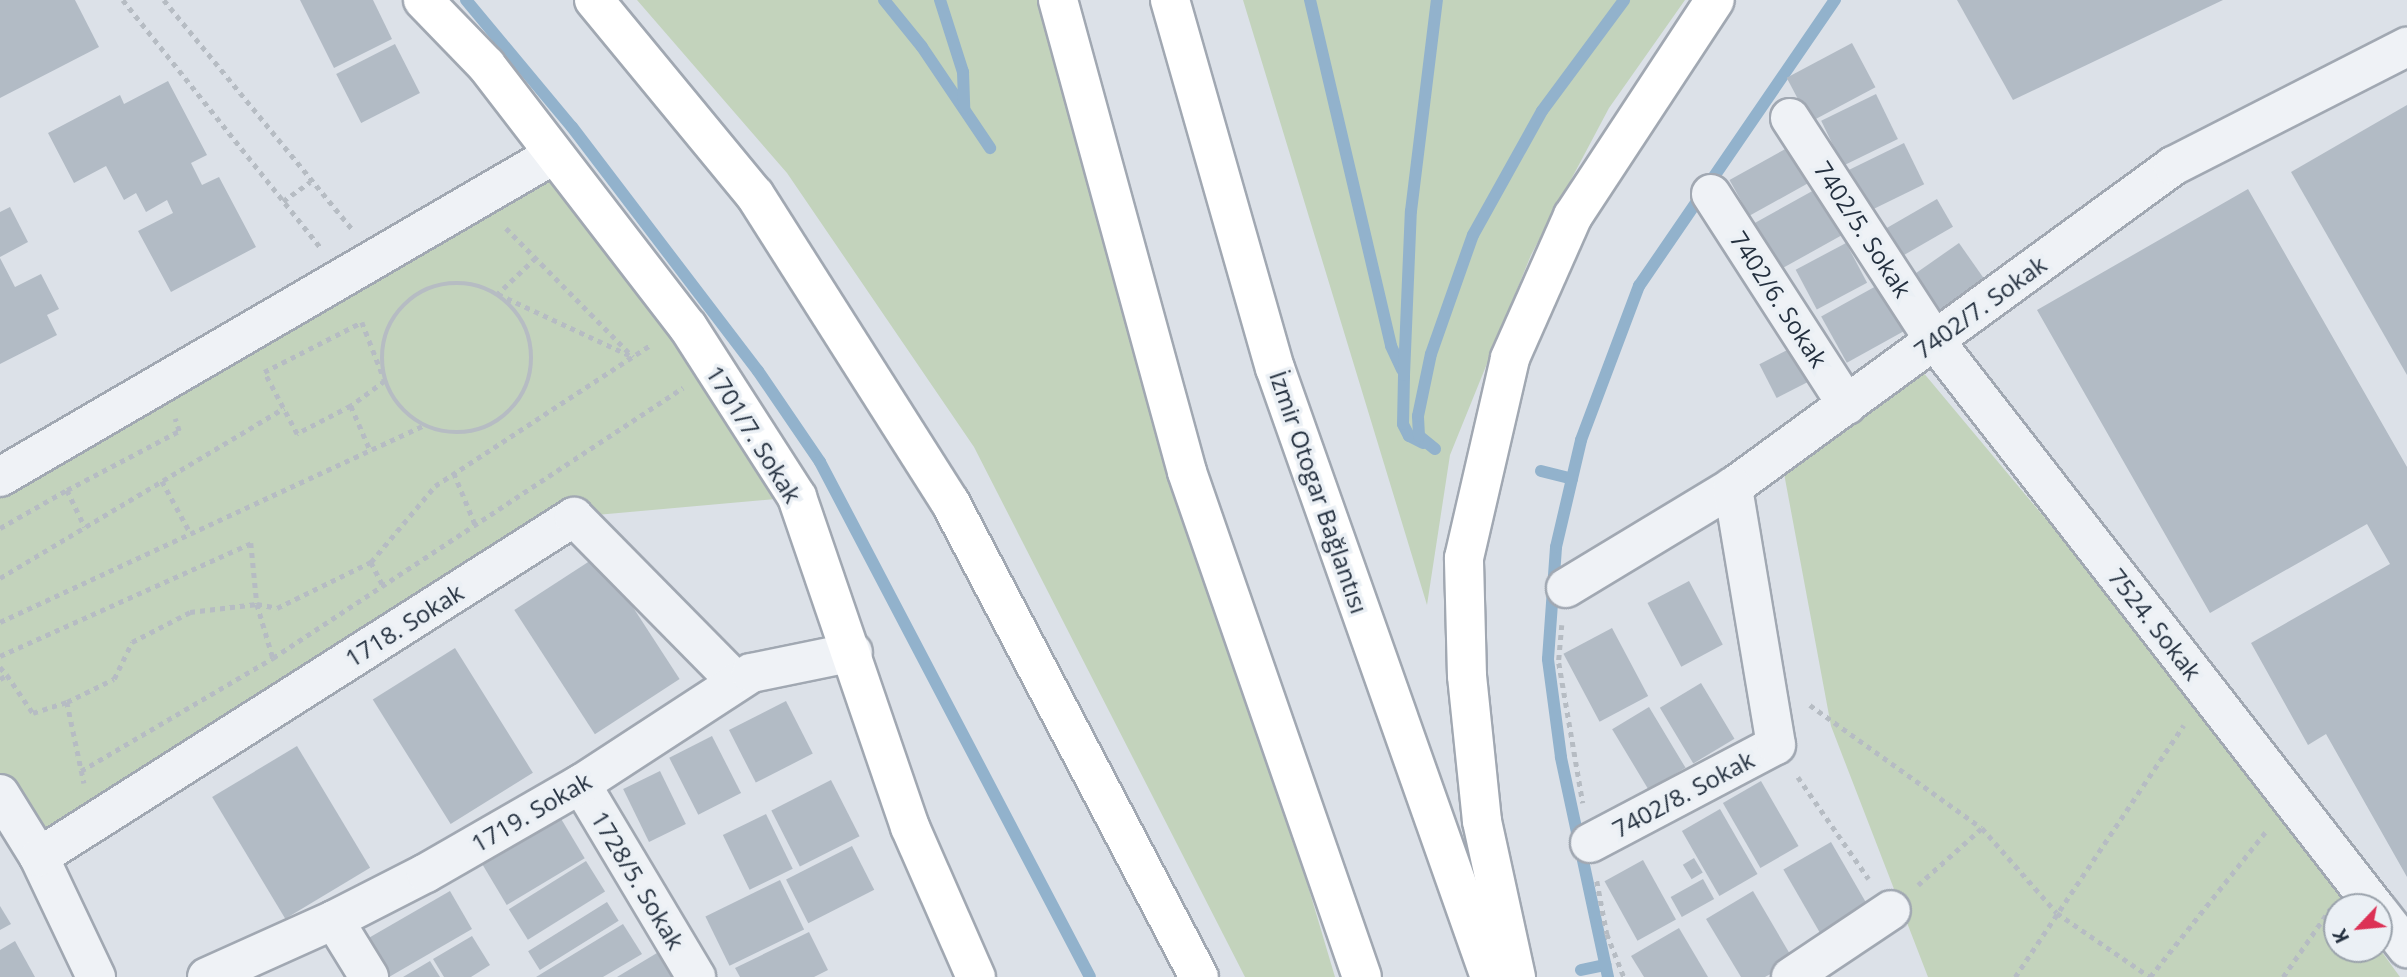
<!DOCTYPE html>
<html>
<head>
<meta charset="utf-8">
<style>
  body { margin:0 }
  #map { position:relative; width:2407px; height:977px; overflow:hidden; background:#dce1e8; font-family:"Open Sans",sans-serif }
  div>[style] { position:absolute }
  .green>* { inset:0; background:#c3d3bc }
  .stream>* { height:12px; margin:-6px; padding:0 6px; transform-origin:6px; border-radius:6px; background:#92b2cc }
  .building>* { inset:0; background:#b2bbc5; transform-origin:0 0 }
  .path>* { height:4.5px; margin-top:-2.25px; transform-origin:0; background:repeating-linear-gradient(90deg,#b6bcc3 0 5px,transparent 0 10px) }
  .path>.ring { margin:-2.25px; padding:0; box-sizing:content-box; background:none; border:4.5px solid #b6bcc3; border-radius:50% }
  .roads { filter:drop-shadow(2px 0 #a1a8b2) drop-shadow(-2px 0 #a1a8b2) drop-shadow(0 2px #a1a8b2) drop-shadow(0 -2px #a1a8b2) }
  .street>* { height:38px; margin:-19px; padding:0 19px; transform-origin:19px; border-radius:19px; background:#eff2f6 }
  .secondary>* { height:38px; margin:-19px; padding:0 19px; transform-origin:19px; border-radius:19px; background:#fff }
  .highway>* { height:38px; margin:-19px; padding:0 19px; transform-origin:19px; border-radius:19px; background:#fff }
  span { translate:-50% -50%; white-space:nowrap; text-align:center; line-height:1.15; -webkit-text-stroke:7px #ebf0f5; paint-order:stroke }
  .street-label { font-size:24px; color:#24303f }
  .north { position:absolute; left:2323px; top:893px; width:70px; height:70px; box-sizing:border-box; background:#ebf0f5; border:2px solid #9ba3ac; border-radius:50%; rotate:244deg; font-size:19px; font-weight:700; line-height:28px; text-align:center; color:#24303f }
  .north::after { content:''; display:block; margin:auto; width:24px; height:32px; background:#dc3155; clip-path:polygon(50% 0,100% 100%,50% 72%,0 100%) }
</style>
</head>
<body>
<div id="map">
  <div class="green">
    <div style="clip-path:polygon(637px 0,1045px 0,1335px 977px,1245px 977px,974px 447px,787px 173px)"></div>
    <div style="clip-path:polygon(1243px 0,1685px 0,1609px 108px,1531px 255px,1450px 455px,1427px 605px)"></div>
    <div style="clip-path:polygon(553px 155px,797px 497px,574px 517px,39px 857px,0 794px,0 477px)"></div>
    <div style="clip-path:polygon(1922px 371px,2198px 701px,2349px 907px,2337px 907px,2337px 949px,2379px 948px,2400px 977px,1928px 977px,1831px 726px,1783px 468px)"></div>
  </div>
  <div class="stream">
    <div style="left:466px;top:0;width:165px;rotate:50.2deg"></div>
    <div style="left:572px;top:127px;width:307px;rotate:52.7deg"></div>
    <div style="left:758px;top:371px;width:110px;rotate:55.7deg"></div>
    <div style="left:820px;top:462px;width:581px;rotate:62.33deg"></div>
    <div style="left:884px;top:0;width:60px;rotate:51deg"></div>
    <div style="left:922px;top:47px;width:122px;rotate:56deg"></div>
    <div style="left:940px;top:0;width:76px;rotate:72.3deg"></div>
    <div style="left:963px;top:72px;width:36px;rotate:88deg"></div>
    <div style="left:1310px;top:0;width:355px;rotate:76.8deg"></div>
    <div style="left:1391px;top:346px;width:26px;rotate:65deg"></div>
    <div style="left:1423px;top:443px;width:16px;rotate:-153deg"></div>
    <div style="left:1409px;top:436px;width:13px;rotate:-117deg"></div>
    <div style="left:1403px;top:424px;width:49px;rotate:-88.8deg"></div>
    <div style="left:1404px;top:375px;width:164px;rotate:-87.6deg"></div>
    <div style="left:1411px;top:211px;width:213px;rotate:-83deg"></div>
    <div style="left:1435px;top:449px;width:21px;rotate:-141deg"></div>
    <div style="left:1419px;top:436px;width:20px;rotate:-93deg"></div>
    <div style="left:1418px;top:416px;width:63px;rotate:-78.2deg"></div>
    <div style="left:1431px;top:354px;width:126px;rotate:-70.6deg"></div>
    <div style="left:1473px;top:235px;width:142px;rotate:-60.9deg"></div>
    <div style="left:1542px;top:111px;width:138px;rotate:-53.5deg"></div>
    <div style="left:1541px;top:471px;width:32px;rotate:14deg"></div>
    <div style="left:1581px;top:970px;width:25px;rotate:-12deg"></div>
    <div style="left:1608px;top:977px;width:225px;rotate:-102.1deg"></div>
    <div style="left:1561px;top:757px;width:99px;rotate:-97.6deg"></div>
    <div style="left:1548px;top:659px;width:112px;rotate:-85.9deg"></div>
    <div style="left:1556px;top:547px;width:110px;rotate:-76.8deg"></div>
    <div style="left:1581px;top:440px;width:165px;rotate:-69.4deg"></div>
    <div style="left:1639px;top:286px;width:347px;rotate:-55.6deg"></div>
  </div>
  <div class="building">
    <div style="clip-path:polygon(0 0,75px 0,99px 47px,0 98px)"></div>
    <div style="clip-path:polygon(300px 0,373px 0,392px 39px,334px 68px)"></div>
    <div style="clip-path:polygon(1957px 0,2223px 0,2013px 100px)"></div>
    <div style="left:1852px;top:43px;width:50px;height:74px;rotate:62deg"></div>
    <div style="left:395px;top:44px;width:55px;height:66px;rotate:63deg"></div>
    <div style="clip-path:polygon(168px 81px,207px 155px,191px 163px,202px 185px,219px 177px,256px 247px,171px 292px,138px 231px,173px 213px,167px 200px,146px 212px,136px 193px,124px 200px,106px 166px,74px 183px,48px 133px,120px 95px,124px 104px)"></div>
    <div style="left:1876px;top:94px;width:50px;height:61px;rotate:64deg"></div>
    <div style="clip-path:polygon(2407px 105px,2407px 375px,2291px 172px)"></div>
    <div style="left:1904px;top:143px;width:46px;height:70px;rotate:64deg"></div>
    <div style="left:1789px;top:147px;width:41px;height:68px;rotate:61deg"></div>
    <div style="left:1816px;top:189px;width:53px;height:71px;rotate:61deg"></div>
    <div style="clip-path:polygon(2248px 189px,2407px 467px,2407px 877px,2326px 734px,2308px 745px,2251px 643px,2390px 564px,2367px 524px,2210px 613px,2037px 310px)"></div>
    <div style="left:1937px;top:199px;width:32px;height:68px;rotate:60deg"></div>
    <div style="clip-path:polygon(10px 207px,28px 242px,0 257px,0 212px)"></div>
    <div style="left:1846px;top:243px;width:45px;height:57px;rotate:62deg"></div>
    <div style="left:1959px;top:243px;width:45px;height:58px;rotate:55deg"></div>
    <div style="clip-path:polygon(0 258px,15px 287px,41px 274px,59px 309px,47px 315px,57px 335px,0 364px)"></div>
    <div style="left:1878px;top:285px;width:53px;height:65px;rotate:61deg"></div>
    <div style="left:1795px;top:346px;width:38px;height:40px;rotate:63deg"></div>
    <div style="left:599px;top:555px;width:148px;height:101px;rotate:57deg"></div>
    <div style="left:1689px;top:581px;width:72px;height:47px;rotate:62deg"></div>
    <div style="left:1612px;top:628px;width:77px;height:55px;rotate:62deg"></div>
    <div style="left:455px;top:648px;width:147px;height:97px;rotate:58deg"></div>
    <div style="left:1701px;top:683px;width:65px;height:48px;rotate:59deg"></div>
    <div style="left:786px;top:701px;width:59px;height:64px;rotate:63deg"></div>
    <div style="left:1649px;top:707px;width:71px;height:43px;rotate:59deg"></div>
    <div style="left:712px;top:736px;width:64px;height:48px;rotate:63deg"></div>
    <div style="left:297px;top:746px;width:142px;height:99px;rotate:59deg"></div>
    <div style="left:660px;top:771px;width:59px;height:41px;rotate:64deg"></div>
    <div style="left:831px;top:780px;width:63px;height:67px;rotate:63deg"></div>
    <div style="left:1761px;top:781px;width:75px;height:44px;rotate:60deg"></div>
    <div style="left:1720px;top:809px;width:75px;height:44px;rotate:60deg"></div>
    <div style="left:766px;top:814px;width:61px;height:48px;rotate:64deg"></div>
    <div style="left:560px;top:817px;width:48px;height:91px;rotate:59deg"></div>
    <div style="left:1831px;top:842px;width:80px;height:55px;rotate:60deg"></div>
    <div style="left:852px;top:846px;width:49px;height:74px;rotate:63deg"></div>
    <div style="left:1694px;top:858px;width:17px;height:13px;rotate:59deg"></div>
    <div style="left:1643px;top:860px;width:68px;height:44px;rotate:61deg"></div>
    <div style="left:586px;top:861px;width:36px;height:91px;rotate:58deg"></div>
    <div style="left:1703px;top:879px;width:23px;height:37px;rotate:61deg"></div>
    <div style="left:780px;top:880px;width:55px;height:83px;rotate:64deg"></div>
    <div style="left:450px;top:891px;width:44px;height:98px;rotate:60deg"></div>
    <div style="clip-path:polygon(1753px 891px,1794px 961px,1765px 977px,1741px 977px,1706px 919px)"></div>
    <div style="left:607px;top:902px;width:22px;height:93px;rotate:58deg"></div>
    <div style="clip-path:polygon(0 906px,11px 924px,0 930px)"></div>
    <div style="clip-path:polygon(623px 924px,642px 954px,603px 977px,536px 977px)"></div>
    <div style="clip-path:polygon(1679px 928px,1708px 977px,1644px 977px,1631px 956px)"></div>
    <div style="clip-path:polygon(809px 932px,828px 970px,814px 977px,740px 977px,735px 968px)"></div>
    <div style="clip-path:polygon(472px 936px,490px 965px,471px 977px,444px 977px,433px 959px)"></div>
    <div style="clip-path:polygon(15px 941px,35px 977px,0 977px,0 950px)"></div>
    <div style="clip-path:polygon(657px 953px,672px 977px,617px 977px)"></div>
    <div style="clip-path:polygon(430px 961px,440px 977px,403px 977px)"></div>
  </div>
  <div class="path">
    <div style="left:123px;top:0;width:316px;rotate:51.4deg"></div>
    <div style="left:164px;top:0;width:296px;rotate:50.6deg"></div>
    <div style="left:283px;top:201px;width:33px;rotate:-35deg"></div>
    <div style="left:506px;top:228px;width:181px;rotate:45.4deg"></div>
    <div style="left:536px;top:258px;width:52px;rotate:136.5deg"></div>
    <div style="left:498px;top:294px;width:145px;rotate:25deg"></div>
    <div class="ring" style="left:382px;top:283px;width:145.5px;height:145.5px"></div>
    <div style="left:362px;top:322px;width:63px;rotate:68.7deg"></div>
    <div style="left:385px;top:381px;width:42px;rotate:143.7deg"></div>
    <div style="left:351px;top:406px;width:61px;rotate:152.6deg"></div>
    <div style="left:297px;top:434px;width:70px;rotate:-118deg"></div>
    <div style="left:264px;top:372px;width:110px;rotate:-27deg"></div>
    <div style="left:351px;top:406px;width:50px;rotate:66.5deg"></div>
    <div style="left:454px;top:473px;width:55px;rotate:67.6deg"></div>
    <div style="left:162px;top:481px;width:60px;rotate:61.3deg"></div>
    <div style="left:67px;top:490px;width:127px;rotate:-27.8deg"></div>
    <div style="left:179px;top:431px;width:13px;rotate:-108deg"></div>
    <div style="left:0;top:528px;width:77px;rotate:-29.6deg"></div>
    <div style="left:67px;top:490px;width:41px;rotate:64.1deg"></div>
    <div style="left:371px;top:562px;width:27px;rotate:63deg"></div>
    <div style="left:0;top:578px;width:331px;rotate:-30.9deg"></div>
    <div style="left:0;top:622px;width:468px;rotate:-24.9deg"></div>
    <div style="left:1562px;top:625px;width:38px;rotate:95deg"></div>
    <div style="left:1559px;top:663px;width:142px;rotate:80.3deg"></div>
    <div style="left:0;top:656px;width:275px;rotate:-24.2deg"></div>
    <div style="left:251px;top:543px;width:61px;rotate:84.4deg"></div>
    <div style="left:257px;top:604px;width:56px;rotate:73.5deg"></div>
    <div style="left:0;top:667px;width:11px;rotate:49deg"></div>
    <div style="left:0;top:679px;width:8px;rotate:-30deg"></div>
    <div style="left:7px;top:675px;width:46px;rotate:55.6deg"></div>
    <div style="left:33px;top:713px;width:36px;rotate:-18deg"></div>
    <div style="left:67px;top:702px;width:83px;rotate:78.1deg"></div>
    <div style="left:67px;top:702px;width:52px;rotate:-26.1deg"></div>
    <div style="left:114px;top:679px;width:41px;rotate:-64.1deg"></div>
    <div style="left:132px;top:642px;width:65px;rotate:-27.3deg"></div>
    <div style="left:190px;top:612px;width:67px;rotate:-6.8deg"></div>
    <div style="left:257px;top:604px;width:20px;rotate:11deg"></div>
    <div style="left:277px;top:608px;width:105px;rotate:-26.1deg"></div>
    <div style="left:371px;top:562px;width:99px;rotate:-49.9deg"></div>
    <div style="left:435px;top:486px;width:259px;rotate:-33.2deg"></div>
    <div style="left:1810px;top:705px;width:211px;rotate:35.6deg"></div>
    <div style="left:1982px;top:828px;width:113px;rotate:48.6deg"></div>
    <div style="left:2057px;top:913px;width:113px;rotate:34.5deg"></div>
    <div style="left:81px;top:771px;width:223px;rotate:-30.5deg"></div>
    <div style="left:273px;top:658px;width:491px;rotate:-33.4deg"></div>
    <div style="left:1798px;top:777px;width:124px;rotate:55.2deg"></div>
    <div style="left:1597px;top:881px;width:54px;rotate:79.3deg"></div>
    <div style="left:1607px;top:934px;width:46px;rotate:68.4deg"></div>
    <div style="left:1918px;top:885px;width:86px;rotate:-41.7deg"></div>
    <div style="left:2015px;top:977px;width:303px;rotate:-56.2deg"></div>
    <div style="left:2150px;top:977px;width:188px;rotate:-51.5deg"></div>
    <div style="left:2283px;top:977px;width:83px;rotate:-55.3deg"></div>
  </div>
  <div class="roads">
    <div class="street">
      <div style="left:1790px;top:118px;width:266px;rotate:57deg"></div>
      <div style="left:1935px;top:341px;width:717px;rotate:52.14deg"></div>
      <div style="left:1711px;top:194px;width:251px;rotate:57.2deg"></div>
      <div style="left:0;top:477px;width:640px;rotate:-30.21deg"></div>
      <div style="left:1566px;top:588px;width:195px;rotate:-31.2deg"></div>
      <div style="left:1733px;top:487px;width:545px;rotate:-36.11deg"></div>
      <div style="left:2173px;top:166px;width:263px;rotate:-27deg"></div>
      <div style="left:581px;top:784px;width:225px;rotate:59.2deg"></div>
      <div style="left:0;top:794px;width:74px;rotate:58.2deg"></div>
      <div style="left:39px;top:857px;width:133px;rotate:64.6deg"></div>
      <div style="left:1590px;top:843px;width:210px;rotate:-27.8deg"></div>
      <div style="left:1776px;top:745px;width:262px;rotate:-99.5deg"></div>
      <div style="left:39px;top:857px;width:634px;rotate:-32.44deg"></div>
      <div style="left:574px;top:517px;width:231px;rotate:45.4deg"></div>
      <div style="left:2379px;top:912px;width:46px;rotate:52.1deg"></div>
      <div style="left:334px;top:920px;width:67px;rotate:58.4deg"></div>
      <div style="left:207px;top:977px;width:139px;rotate:-24.2deg"></div>
      <div style="left:334px;top:920px;width:103px;rotate:-27.1deg"></div>
      <div style="left:426px;top:873px;width:179px;rotate:-29.9deg"></div>
      <div style="left:581px;top:784px;width:203px;rotate:-33.1deg"></div>
      <div style="left:751px;top:673px;width:104px;rotate:-11.6deg"></div>
      <div style="left:1791px;top:977px;width:120px;rotate:-33.8deg"></div>
    </div>
    <div class="secondary">
      <div style="left:423px;top:0;width:91px;rotate:45.9deg"></div>
      <div style="left:486px;top:65px;width:331px;rotate:52.4deg"></div>
      <div style="left:688px;top:327px;width:202px;rotate:57.3deg"></div>
      <div style="left:797px;top:497px;width:349px;rotate:71.1deg"></div>
      <div style="left:910px;top:827px;width:164px;rotate:66.3deg"></div>
    </div>
    <div class="highway">
      <div style="left:594px;top:0;width:253px;rotate:50.5deg"></div>
      <div style="left:755px;top:195px;width:364px;rotate:57.6deg"></div>
      <div style="left:950px;top:502px;width:536px;rotate:62.34deg"></div>
      <div style="left:1058px;top:0;width:489px;rotate:74.7deg"></div>
      <div style="left:1187px;top:472px;width:534px;rotate:70.89deg"></div>
      <div style="left:1170px;top:0;width:383px;rotate:74.1deg"></div>
      <div style="left:1275px;top:368px;width:646px;rotate:70.56deg"></div>
      <div style="left:1516px;top:977px;width:160px;rotate:-102.3deg"></div>
      <div style="left:1482px;top:821px;width:146px;rotate:-95.9deg"></div>
      <div style="left:1467px;top:676px;width:118px;rotate:-91.5deg"></div>
      <div style="left:1464px;top:558px;width:205px;rotate:-77deg"></div>
      <div style="left:1510px;top:358px;width:155px;rotate:-66.1deg"></div>
      <div style="left:1573px;top:216px;width:258px;rotate:-56.7deg"></div>
    </div>
  </div>
  <div class="street-label">
    <span style="left:1863px;top:229px;rotate:57deg">7402/5. Sokak</span>
    <span style="left:1779px;top:299px;rotate:57deg">7402/6. Sokak</span>
    <span style="left:1980px;top:307px;rotate:-36deg">7402/7. Sokak</span>
    <span style="left:754px;top:434px;rotate:58deg">1701/7. Sokak</span>
    <span style="left:1319px;top:492px;rotate:71deg">İzmir Otogar Bağlantısı</span>
    <span style="left:2155px;top:624px;rotate:52deg">7524. Sokak</span>
    <span style="left:404px;top:625px;rotate:-32deg">1718. Sokak</span>
    <span style="left:1683px;top:794px;rotate:-28deg">7402/8. Sokak</span>
    <span style="left:531px;top:812px;rotate:-30deg">1719. Sokak</span>
    <span style="left:638px;top:880px;rotate:59deg">1728/5. Sokak</span>
  </div>
  <div class="north">K</div>
</div>
</body>
</html>
